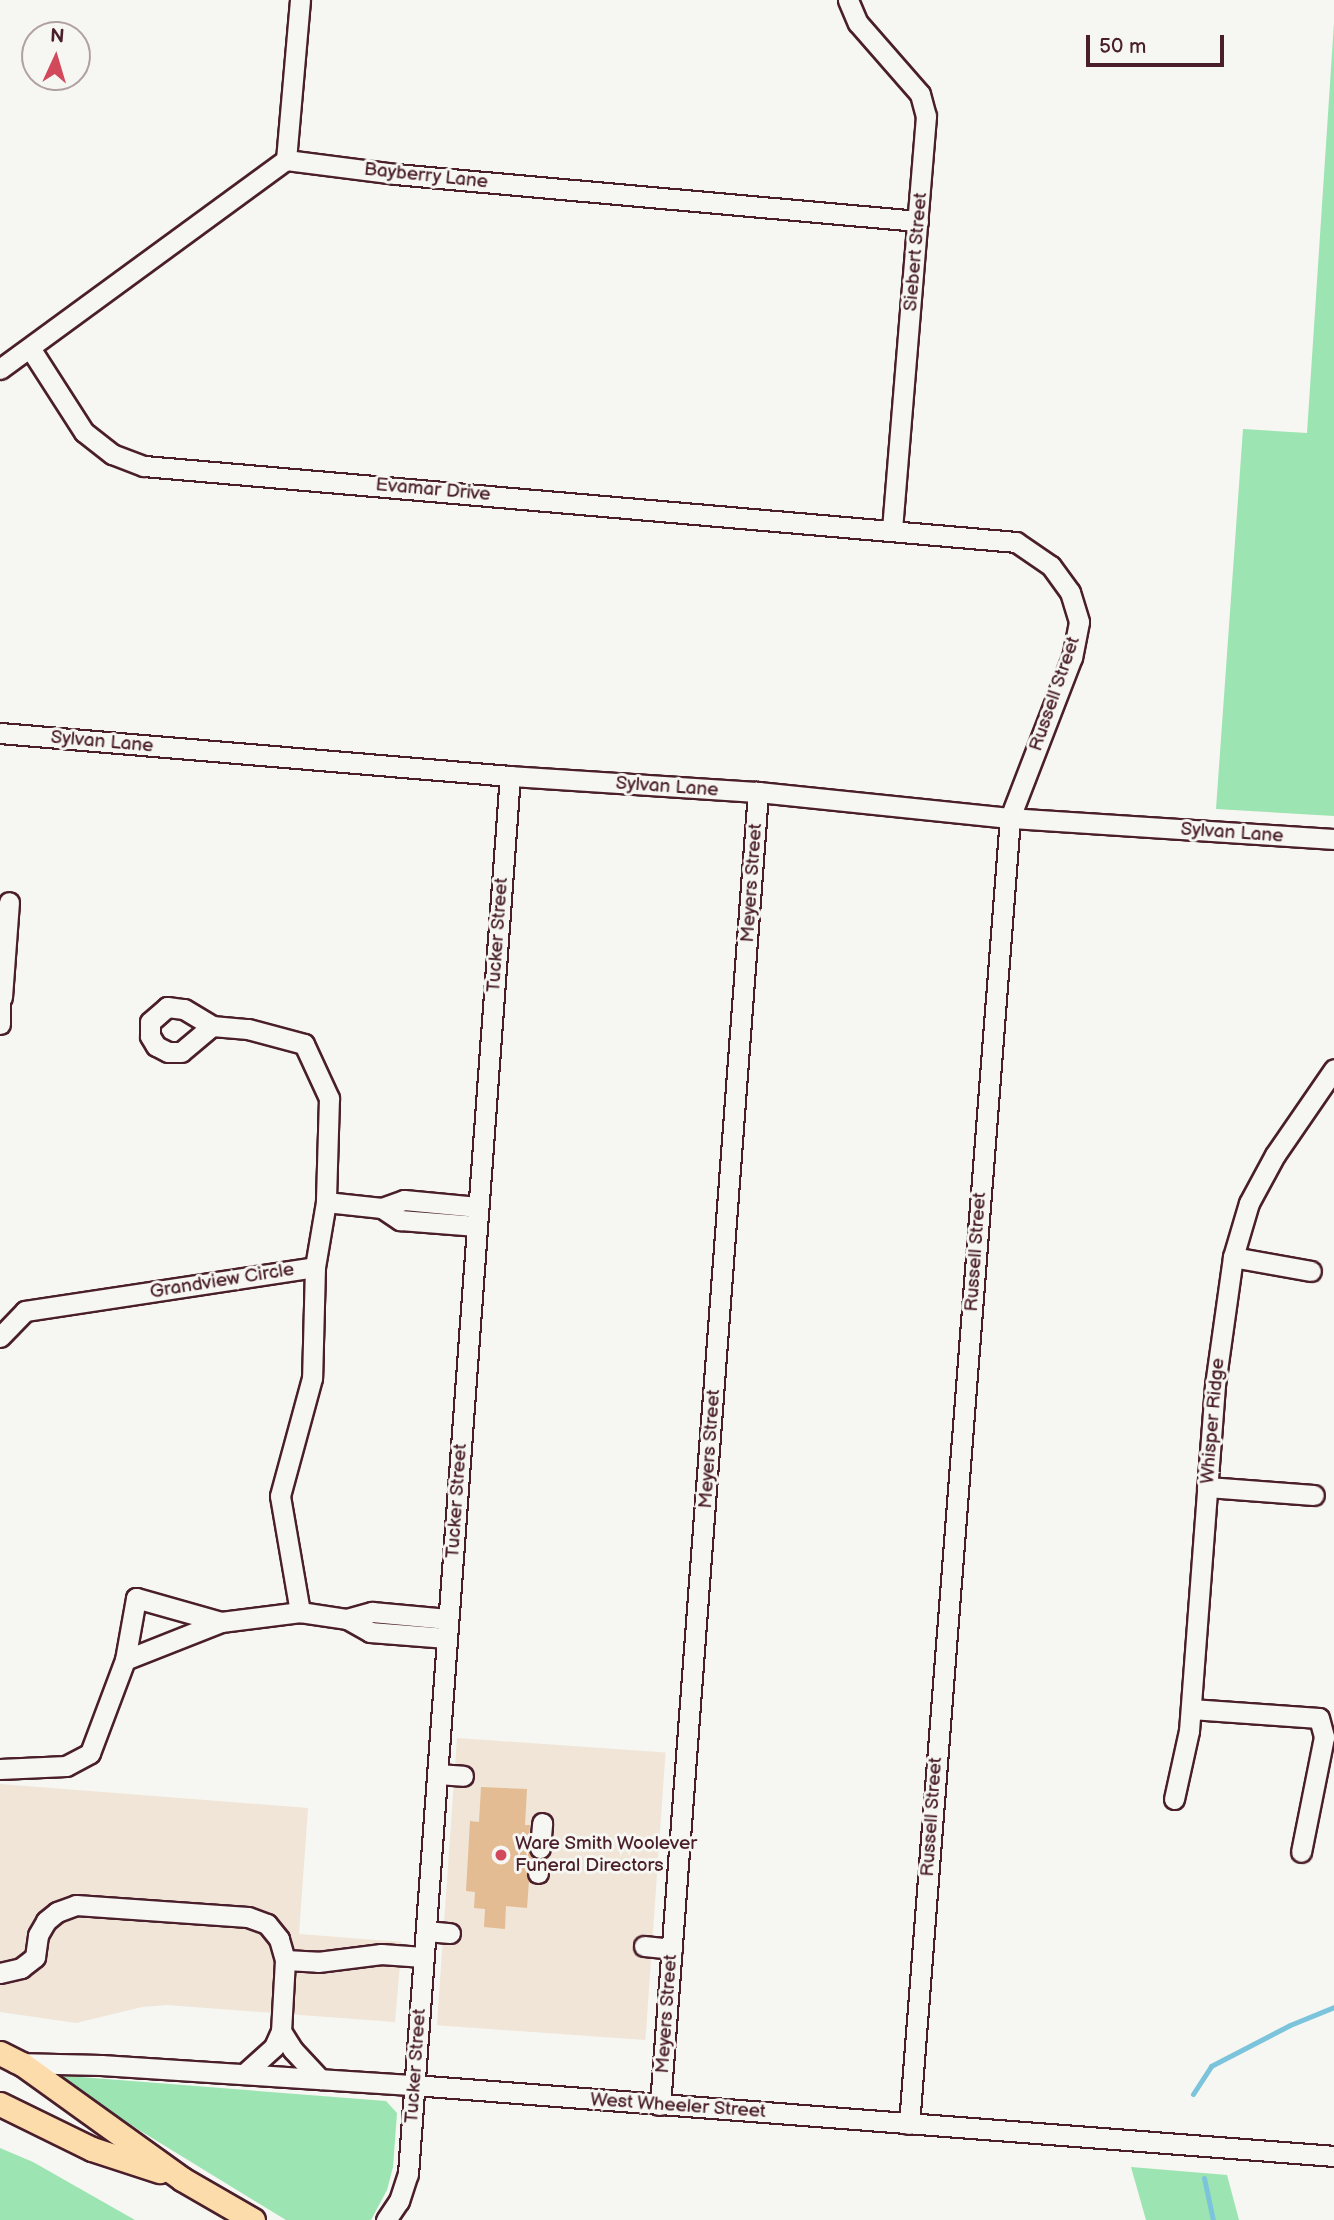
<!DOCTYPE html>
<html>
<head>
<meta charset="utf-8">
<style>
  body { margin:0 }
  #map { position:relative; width:1334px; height:2220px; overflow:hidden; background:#f6f6f2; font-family:"Balsamiq Sans",sans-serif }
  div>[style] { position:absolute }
  .built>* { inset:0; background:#f0e5d6; transform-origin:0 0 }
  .green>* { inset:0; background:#9ce4b1 }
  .stream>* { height:5px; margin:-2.5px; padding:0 2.5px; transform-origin:2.5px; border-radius:2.5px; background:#7bc4db }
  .building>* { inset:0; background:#e3bc94 }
  .roads { filter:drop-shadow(2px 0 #4a1f2b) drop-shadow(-2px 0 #4a1f2b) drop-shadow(0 2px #4a1f2b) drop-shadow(0 -2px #4a1f2b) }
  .minor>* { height:19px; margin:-9.5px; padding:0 9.5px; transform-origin:9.5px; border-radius:9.5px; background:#f6f6f2 }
  .major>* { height:23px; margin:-11.5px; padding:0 11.5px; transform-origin:11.5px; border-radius:11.5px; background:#fddcac }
  .dots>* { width:19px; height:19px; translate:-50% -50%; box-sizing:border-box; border:4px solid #f6f6f2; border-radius:50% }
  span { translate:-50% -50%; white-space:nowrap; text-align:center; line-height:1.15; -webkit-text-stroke:6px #f6f6f2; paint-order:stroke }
  .street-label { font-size:19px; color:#4a1f2b }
  .poi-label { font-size:19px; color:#4a1f2b }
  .left { translate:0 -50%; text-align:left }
  .north { position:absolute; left:21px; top:21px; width:70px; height:70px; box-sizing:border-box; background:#f6f6f2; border:2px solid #b1a0a2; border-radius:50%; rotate:4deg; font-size:19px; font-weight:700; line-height:28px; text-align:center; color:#4a1f2b }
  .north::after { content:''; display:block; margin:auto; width:24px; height:32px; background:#d1495b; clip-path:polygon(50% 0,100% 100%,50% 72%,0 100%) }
  .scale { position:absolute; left:1086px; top:35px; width:138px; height:32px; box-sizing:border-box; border:4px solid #4a1f2b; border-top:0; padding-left:9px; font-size:21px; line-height:24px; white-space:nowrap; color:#4a1f2b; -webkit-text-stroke:5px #f6f6f2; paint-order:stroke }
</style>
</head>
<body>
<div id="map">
  <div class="built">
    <div style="left:457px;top:1738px;width:209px;height:288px;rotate:4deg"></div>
    <div style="clip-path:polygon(0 1784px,308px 1808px,299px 1934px,402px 1942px,395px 2022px,167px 2005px,142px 2007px,76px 2023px,0 2012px)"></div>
  </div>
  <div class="green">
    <div style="clip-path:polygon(1334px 23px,1334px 816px,1216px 809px,1243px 429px,1307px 433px)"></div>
    <div style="clip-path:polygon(55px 2075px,386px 2101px,397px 2113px,393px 2167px,387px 2190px,371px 2220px,286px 2220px,139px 2130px)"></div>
    <div style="clip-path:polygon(0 2148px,33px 2162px,135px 2220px,0 2220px)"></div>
    <div style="clip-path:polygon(1131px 2167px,1227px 2175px,1239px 2220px,1146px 2220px)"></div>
  </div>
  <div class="stream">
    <div style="left:1193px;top:2094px;width:33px;rotate:-57deg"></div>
    <div style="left:1211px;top:2066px;width:89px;rotate:-27.4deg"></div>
    <div style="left:1290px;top:2025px;width:48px;rotate:-22.2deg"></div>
    <div style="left:1204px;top:2178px;width:43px;rotate:77.9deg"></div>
  </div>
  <div class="building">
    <div style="clip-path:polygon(481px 1787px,527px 1789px,525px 1825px,530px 1825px,528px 1848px,533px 1858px,526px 1869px,529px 1881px,527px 1908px,506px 1906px,505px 1929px,484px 1927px,485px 1909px,474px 1908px,475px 1892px,466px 1891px,470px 1821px,479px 1822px)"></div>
  </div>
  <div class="roads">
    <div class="minor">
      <div style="left:848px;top:0;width:25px;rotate:67deg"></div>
      <div style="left:858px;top:23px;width:94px;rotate:48.9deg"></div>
      <div style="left:920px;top:94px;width:23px;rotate:75deg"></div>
      <div style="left:926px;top:116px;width:414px;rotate:94.7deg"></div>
      <div style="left:286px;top:160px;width:161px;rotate:-85deg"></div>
      <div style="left:30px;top:348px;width:100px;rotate:57.3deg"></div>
      <div style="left:84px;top:432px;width:36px;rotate:38deg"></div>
      <div style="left:112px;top:454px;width:34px;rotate:21deg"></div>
      <div style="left:144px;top:466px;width:875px;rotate:4.98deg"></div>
      <div style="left:1016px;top:542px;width:42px;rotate:34.4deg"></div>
      <div style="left:1051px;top:566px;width:32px;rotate:54deg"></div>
      <div style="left:1070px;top:592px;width:31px;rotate:73deg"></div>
      <div style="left:1079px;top:622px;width:36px;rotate:101deg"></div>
      <div style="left:1072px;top:657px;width:173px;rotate:111.1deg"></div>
      <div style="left:1010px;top:818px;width:1310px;rotate:94.42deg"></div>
      <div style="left:0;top:369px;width:354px;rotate:-36.2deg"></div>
      <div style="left:286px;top:160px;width:110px;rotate:7.3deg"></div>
      <div style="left:395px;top:174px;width:525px;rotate:5.14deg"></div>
      <div style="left:0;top:733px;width:512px;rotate:4.82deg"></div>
      <div style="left:510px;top:776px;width:249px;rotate:3.7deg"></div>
      <div style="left:758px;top:792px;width:253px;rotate:5.9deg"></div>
      <div style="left:1010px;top:818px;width:325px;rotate:3.7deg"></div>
      <div style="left:0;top:997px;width:27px;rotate:90deg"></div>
      <div style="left:2px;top:997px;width:95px;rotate:-85.8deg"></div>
      <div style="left:212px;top:1026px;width:40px;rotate:140deg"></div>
      <div style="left:181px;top:1052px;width:13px;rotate:180deg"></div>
      <div style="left:168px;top:1052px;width:13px;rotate:-153deg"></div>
      <div style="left:156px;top:1046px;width:12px;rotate:-121deg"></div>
      <div style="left:150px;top:1036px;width:14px;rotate:-90deg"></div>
      <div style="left:150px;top:1022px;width:23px;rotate:-41deg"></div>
      <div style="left:167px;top:1007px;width:17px;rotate:7deg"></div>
      <div style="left:184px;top:1009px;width:33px;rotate:31deg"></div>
      <div style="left:212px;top:1026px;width:36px;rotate:5deg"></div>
      <div style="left:248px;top:1029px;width:58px;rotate:15deg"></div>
      <div style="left:304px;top:1044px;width:60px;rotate:65.2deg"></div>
      <div style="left:329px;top:1098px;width:104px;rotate:91.7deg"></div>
      <div style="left:326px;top:1202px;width:66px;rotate:99.6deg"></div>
      <div style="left:315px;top:1267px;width:111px;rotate:91.5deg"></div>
      <div style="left:312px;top:1378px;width:122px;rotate:105.2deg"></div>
      <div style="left:280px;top:1496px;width:118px;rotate:80.2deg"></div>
      <div style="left:326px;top:1202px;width:56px;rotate:6.1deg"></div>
      <div style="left:382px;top:1208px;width:22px;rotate:34deg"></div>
      <div style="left:400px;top:1220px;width:77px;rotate:4.5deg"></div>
      <div style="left:382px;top:1208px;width:23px;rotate:-20deg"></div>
      <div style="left:404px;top:1200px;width:74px;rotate:5.4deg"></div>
      <div style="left:1233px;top:1257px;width:79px;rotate:10.2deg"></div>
      <div style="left:0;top:1337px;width:36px;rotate:-46deg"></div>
      <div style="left:25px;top:1311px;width:293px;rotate:-8.6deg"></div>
      <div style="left:1207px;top:1487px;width:107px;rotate:4.3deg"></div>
      <div style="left:347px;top:1619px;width:26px;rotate:-16deg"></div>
      <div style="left:372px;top:1612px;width:76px;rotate:5.3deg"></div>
      <div style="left:125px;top:1660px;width:63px;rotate:-79.9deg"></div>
      <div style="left:136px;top:1598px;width:88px;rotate:15.8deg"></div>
      <div style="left:1191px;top:1709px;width:128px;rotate:4deg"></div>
      <div style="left:1319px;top:1718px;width:20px;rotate:75deg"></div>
      <div style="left:1324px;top:1737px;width:117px;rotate:101.3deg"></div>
      <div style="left:0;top:1769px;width:66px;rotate:-2.6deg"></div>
      <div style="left:66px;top:1766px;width:27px;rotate:-28deg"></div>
      <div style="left:90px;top:1753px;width:99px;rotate:-69.4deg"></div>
      <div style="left:125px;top:1660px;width:103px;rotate:-21.6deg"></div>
      <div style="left:221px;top:1622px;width:80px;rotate:-7.2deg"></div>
      <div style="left:300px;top:1612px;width:48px;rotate:8.5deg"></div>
      <div style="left:347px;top:1619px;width:26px;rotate:29deg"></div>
      <div style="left:370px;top:1632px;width:77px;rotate:4.5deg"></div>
      <div style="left:437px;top:1774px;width:26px;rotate:4deg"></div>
      <div style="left:1174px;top:1799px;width:70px;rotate:-77.6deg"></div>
      <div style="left:1189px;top:1731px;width:347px;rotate:-85.7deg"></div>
      <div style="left:1215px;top:1385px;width:129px;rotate:-82deg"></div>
      <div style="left:1233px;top:1257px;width:56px;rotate:-73.5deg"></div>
      <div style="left:1249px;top:1203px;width:55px;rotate:-61.6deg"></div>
      <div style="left:1275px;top:1155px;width:104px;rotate:-55.5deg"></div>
      <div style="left:540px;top:1848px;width:25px;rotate:-85deg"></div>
      <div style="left:538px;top:1873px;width:4px;rotate:-90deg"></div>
      <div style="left:426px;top:1931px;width:24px;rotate:5deg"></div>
      <div style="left:644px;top:1946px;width:28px;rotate:6deg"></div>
      <div style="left:285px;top:1960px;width:33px;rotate:3deg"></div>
      <div style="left:318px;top:1962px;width:64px;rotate:-7.2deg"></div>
      <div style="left:381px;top:1954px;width:42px;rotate:4.1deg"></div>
      <div style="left:0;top:1973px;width:22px;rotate:-13deg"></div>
      <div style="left:21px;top:1968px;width:18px;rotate:-38deg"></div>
      <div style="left:35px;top:1957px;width:22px;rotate:-82deg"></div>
      <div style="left:38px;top:1935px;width:16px;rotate:-60deg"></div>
      <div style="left:46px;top:1921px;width:14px;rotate:-39deg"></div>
      <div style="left:57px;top:1912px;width:20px;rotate:-20deg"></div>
      <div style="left:76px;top:1905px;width:172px;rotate:4deg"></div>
      <div style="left:248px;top:1917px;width:20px;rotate:20deg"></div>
      <div style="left:267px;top:1924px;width:19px;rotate:51deg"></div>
      <div style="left:279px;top:1939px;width:22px;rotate:74deg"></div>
      <div style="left:285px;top:1960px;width:71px;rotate:93.2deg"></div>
      <div style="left:281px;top:2031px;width:17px;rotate:114deg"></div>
      <div style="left:274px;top:2047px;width:40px;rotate:138deg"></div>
      <div style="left:281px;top:2031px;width:22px;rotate:58deg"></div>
      <div style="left:293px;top:2050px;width:40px;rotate:47deg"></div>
      <div style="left:15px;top:2063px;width:86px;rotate:1.3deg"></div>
      <div style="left:101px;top:2065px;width:314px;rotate:3.7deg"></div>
      <div style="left:414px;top:2085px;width:923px;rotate:4.41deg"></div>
      <div style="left:660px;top:2105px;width:1317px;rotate:-85.73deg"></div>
      <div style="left:386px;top:2220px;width:23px;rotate:-56deg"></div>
      <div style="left:399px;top:2201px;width:28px;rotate:-72deg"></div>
      <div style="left:408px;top:2174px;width:1402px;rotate:-85.83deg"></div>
    </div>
    <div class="major">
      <div style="left:0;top:2053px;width:25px;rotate:27deg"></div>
      <div style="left:22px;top:2064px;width:197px;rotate:35.7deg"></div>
      <div style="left:182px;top:2179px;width:82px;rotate:30deg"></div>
      <div style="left:0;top:2104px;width:102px;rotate:26.1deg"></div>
      <div style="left:92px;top:2149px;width:71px;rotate:18.2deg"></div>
    </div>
  </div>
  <div class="dots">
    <div style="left:501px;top:1855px;background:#d1495b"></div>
  </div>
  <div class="street-label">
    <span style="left:426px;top:176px;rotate:6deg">Bayberry Lane</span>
    <span style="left:916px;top:252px;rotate:-85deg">Siebert Street</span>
    <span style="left:433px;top:490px;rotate:5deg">Evamar Drive</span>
    <span style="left:1055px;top:694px;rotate:-71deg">Russell Street</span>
    <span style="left:102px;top:742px;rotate:5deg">Sylvan Lane</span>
    <span style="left:667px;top:787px;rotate:4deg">Sylvan Lane</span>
    <span style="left:1232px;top:833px;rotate:4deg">Sylvan Lane</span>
    <span style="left:752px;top:883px;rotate:-86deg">Meyers Street</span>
    <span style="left:498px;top:935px;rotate:-86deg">Tucker Street</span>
    <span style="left:976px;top:1252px;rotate:-86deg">Russell Street</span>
    <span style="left:222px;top:1281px;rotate:-9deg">Grandview Circle</span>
    <span style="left:1213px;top:1421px;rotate:-85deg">Whisper Ridge</span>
    <span style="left:710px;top:1449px;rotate:-86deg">Meyers Street</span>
    <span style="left:457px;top:1501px;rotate:-86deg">Tucker Street</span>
    <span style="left:932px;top:1817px;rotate:-86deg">Russell Street</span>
    <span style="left:667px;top:2014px;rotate:-86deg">Meyers Street</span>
    <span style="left:416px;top:2066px;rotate:-86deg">Tucker Street</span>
    <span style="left:678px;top:2106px;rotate:4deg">West Wheeler Street</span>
  </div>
  <div class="poi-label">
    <span class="left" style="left:515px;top:1855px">Ware Smith Woolever<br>Funeral Directors</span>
  </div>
  <div class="north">N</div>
  <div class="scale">50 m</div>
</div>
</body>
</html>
